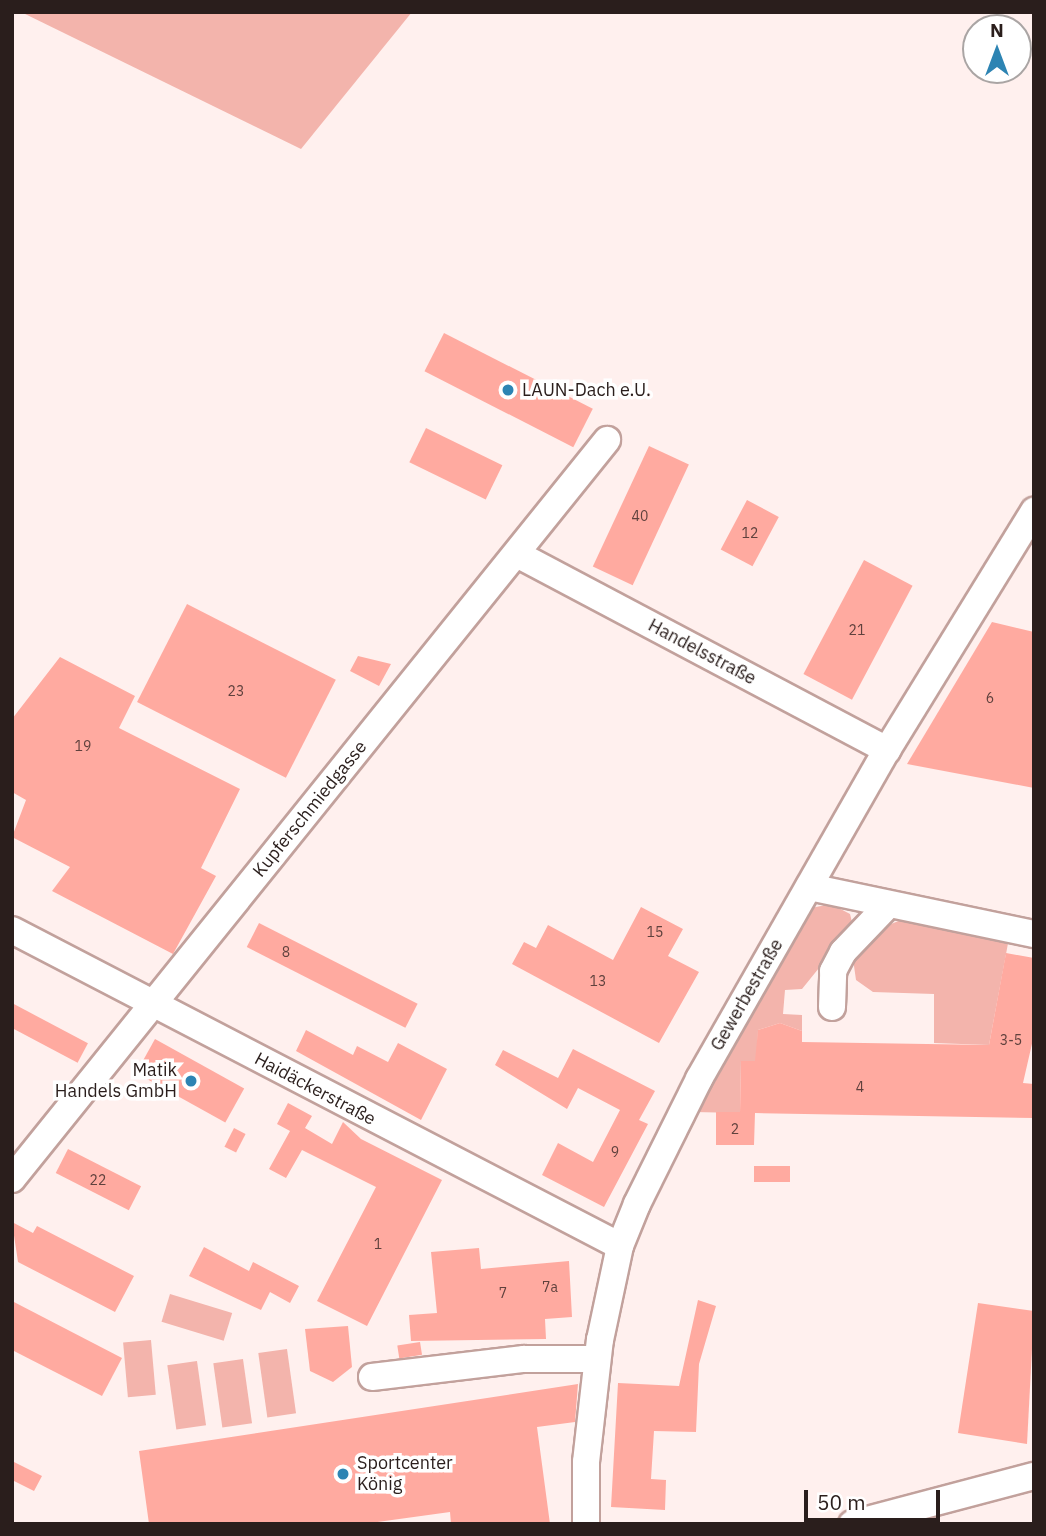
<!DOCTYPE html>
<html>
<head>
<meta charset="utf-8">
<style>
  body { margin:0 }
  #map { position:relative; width:1046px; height:1536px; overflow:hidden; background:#fff0ee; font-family:"IBM Plex Sans",sans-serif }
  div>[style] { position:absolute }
  .green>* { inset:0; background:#f3b4ac; transform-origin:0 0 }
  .building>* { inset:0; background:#ffaaa0; transform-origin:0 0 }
  .roads { filter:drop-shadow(2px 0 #c2a19c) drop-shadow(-2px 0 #c2a19c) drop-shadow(0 2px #c2a19c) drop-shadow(0 -2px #c2a19c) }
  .minor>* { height:26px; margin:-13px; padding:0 13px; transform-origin:13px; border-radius:13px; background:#fff }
  .dots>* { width:19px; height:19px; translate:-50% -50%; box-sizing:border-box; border:4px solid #fff; border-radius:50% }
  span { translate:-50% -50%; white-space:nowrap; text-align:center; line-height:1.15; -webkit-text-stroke:7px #fff; paint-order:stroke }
  .number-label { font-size:14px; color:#5f413d }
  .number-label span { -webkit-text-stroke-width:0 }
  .poi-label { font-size:18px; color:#2a1e1c }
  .left { translate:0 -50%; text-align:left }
  .right { translate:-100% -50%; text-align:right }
  .street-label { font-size:18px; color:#2a1e1c }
  .frame { position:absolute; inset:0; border:14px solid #2a1e1c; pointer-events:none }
  .north { position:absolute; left:962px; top:14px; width:70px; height:70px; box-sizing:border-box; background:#fff; border:2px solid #aaa5a4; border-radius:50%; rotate:0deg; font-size:19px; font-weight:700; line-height:28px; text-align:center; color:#2a1e1c }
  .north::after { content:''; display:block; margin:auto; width:24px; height:32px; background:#2d84b3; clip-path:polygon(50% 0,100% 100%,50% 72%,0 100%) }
  .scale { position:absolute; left:804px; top:1490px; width:136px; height:32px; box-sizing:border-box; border:4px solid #2a1e1c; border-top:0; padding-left:9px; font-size:21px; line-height:24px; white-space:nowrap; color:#2a1e1c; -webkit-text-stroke:5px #fff; paint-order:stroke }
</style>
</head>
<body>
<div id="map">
  <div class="green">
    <div style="clip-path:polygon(21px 12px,412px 12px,301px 149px)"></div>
    <div style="clip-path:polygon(831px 904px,850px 914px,853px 926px,802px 989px,785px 990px,783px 1014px,802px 1015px,802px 1031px,780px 1023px,758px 1030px,757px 1061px,741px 1061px,740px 1113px,694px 1112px,811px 908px)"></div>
    <div style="clip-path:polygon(908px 917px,1009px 938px,989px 1045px,934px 1043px,934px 994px,873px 992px,856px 980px,853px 959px,884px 927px)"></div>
    <div style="left:170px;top:1294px;width:65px;height:29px;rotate:17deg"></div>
    <div style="left:151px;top:1340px;width:55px;height:28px;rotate:85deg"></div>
    <div style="left:287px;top:1349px;width:65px;height:29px;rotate:82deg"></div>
    <div style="left:243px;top:1359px;width:65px;height:30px;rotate:82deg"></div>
    <div style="left:197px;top:1361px;width:65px;height:30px;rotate:82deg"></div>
  </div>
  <div class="building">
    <div style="left:444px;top:333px;width:167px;height:43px;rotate:27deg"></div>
    <div style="left:426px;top:428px;width:85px;height:38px;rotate:26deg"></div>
    <div style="left:649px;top:446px;width:44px;height:133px;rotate:25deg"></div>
    <div style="left:747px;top:500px;width:36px;height:56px;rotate:28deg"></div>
    <div style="left:864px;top:560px;width:55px;height:129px;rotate:28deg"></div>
    <div style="left:187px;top:604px;width:167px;height:110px;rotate:27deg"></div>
    <div style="clip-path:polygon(992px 622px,1034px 632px,1034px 788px,907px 764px)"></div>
    <div style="clip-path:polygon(358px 656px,391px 664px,379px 686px,350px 671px)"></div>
    <div style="clip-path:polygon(60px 657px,135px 696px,119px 728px,240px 789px,201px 868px,216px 876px,173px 954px,52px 891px,70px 867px,12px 837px,26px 800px,12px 792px,12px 719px)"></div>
    <div style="clip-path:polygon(641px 907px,683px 929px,668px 956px,699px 972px,659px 1043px,512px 964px,524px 942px,536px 948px,548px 925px,613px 960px)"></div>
    <div style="left:259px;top:923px;width:178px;height:27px;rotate:27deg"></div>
    <div style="clip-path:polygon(1006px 953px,1034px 958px,1034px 1035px,1023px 1083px,1034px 1084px,1034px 1118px,755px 1113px,754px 1145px,716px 1145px,716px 1112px,740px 1112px,741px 1061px,755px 1061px,758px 1030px,780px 1023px,802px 1031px,802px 1042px,989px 1045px)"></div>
    <div style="left:12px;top:1003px;width:86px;height:22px;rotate:28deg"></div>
    <div style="clip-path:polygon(306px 1030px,353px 1055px,357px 1046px,388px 1062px,398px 1043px,447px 1069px,421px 1120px,296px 1051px)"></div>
    <div style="left:155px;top:1039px;width:102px;height:39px;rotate:29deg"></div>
    <div style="clip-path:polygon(573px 1049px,655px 1091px,639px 1120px,648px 1124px,604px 1207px,542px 1175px,558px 1143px,593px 1162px,620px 1110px,578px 1088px,567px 1109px,495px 1065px,503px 1050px,558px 1078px)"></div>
    <div style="clip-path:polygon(288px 1103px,312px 1116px,305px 1128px,332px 1144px,343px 1122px,361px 1139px,442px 1180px,367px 1326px,317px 1301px,376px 1187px,302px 1150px,286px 1178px,269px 1169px,290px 1131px,277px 1124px)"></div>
    <div style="left:234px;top:1128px;width:13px;height:21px;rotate:27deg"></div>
    <div style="left:68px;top:1149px;width:82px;height:27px;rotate:27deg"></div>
    <div style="left:790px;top:1166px;width:16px;height:36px;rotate:90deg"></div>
    <div style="clip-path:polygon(12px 1222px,33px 1233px,37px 1226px,134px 1276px,115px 1312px,18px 1262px)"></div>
    <div style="clip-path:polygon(204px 1247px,249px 1271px,253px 1262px,299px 1286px,290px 1303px,270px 1292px,261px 1310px,189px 1276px)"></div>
    <div style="clip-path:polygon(479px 1248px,481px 1269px,569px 1261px,572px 1317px,545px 1319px,546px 1339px,411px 1341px,409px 1315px,437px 1313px,431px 1252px)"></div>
    <div style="clip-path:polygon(698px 1300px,716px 1306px,699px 1364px,696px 1432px,654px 1431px,651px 1479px,666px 1480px,665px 1510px,611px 1507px,618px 1383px,679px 1386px)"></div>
    <div style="clip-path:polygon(12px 1301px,122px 1358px,102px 1396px,12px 1350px)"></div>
    <div style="clip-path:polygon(978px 1303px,1034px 1311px,1027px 1444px,958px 1433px)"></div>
    <div style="clip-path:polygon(348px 1326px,352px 1367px,333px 1382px,310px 1371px,305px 1329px)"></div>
    <div style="left:420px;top:1342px;width:13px;height:23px;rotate:81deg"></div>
    <div style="clip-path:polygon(578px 1384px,575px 1422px,537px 1427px,550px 1524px,451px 1524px,450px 1512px,363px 1524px,149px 1524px,139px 1451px)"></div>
    <div style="clip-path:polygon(12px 1461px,42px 1476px,34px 1491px,12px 1480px)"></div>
  </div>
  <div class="roads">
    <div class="minor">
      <div style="left:517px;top:554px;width:419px;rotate:27.9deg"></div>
      <div style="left:809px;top:887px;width:230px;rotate:11.8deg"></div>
      <div style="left:12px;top:930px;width:685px;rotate:27.46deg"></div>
      <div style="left:832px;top:1007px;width:36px;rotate:-88deg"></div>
      <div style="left:833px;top:971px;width:21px;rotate:-62deg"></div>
      <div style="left:843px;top:952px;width:65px;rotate:-46.2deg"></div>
      <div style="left:12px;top:1179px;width:949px;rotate:-51.16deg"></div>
      <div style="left:372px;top:1377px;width:153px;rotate:-6.8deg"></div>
      <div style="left:524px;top:1359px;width:73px"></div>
      <div style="left:586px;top:1524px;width:62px;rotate:-90deg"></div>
      <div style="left:586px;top:1462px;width:123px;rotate:-83.5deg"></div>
      <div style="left:600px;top:1340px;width:96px;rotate:-78deg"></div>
      <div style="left:620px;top:1246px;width:45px;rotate:-68deg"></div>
      <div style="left:637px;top:1204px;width:140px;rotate:-63.6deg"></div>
      <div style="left:699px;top:1079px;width:379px;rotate:-60.3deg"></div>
      <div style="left:887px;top:750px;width:281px;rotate:-58.4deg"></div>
      <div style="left:852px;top:1524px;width:188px;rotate:-14.8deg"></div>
    </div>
  </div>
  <div class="dots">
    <div style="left:508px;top:390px;background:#2d84b3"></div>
    <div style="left:191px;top:1081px;background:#2d84b3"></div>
    <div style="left:343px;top:1474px;background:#2d84b3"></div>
  </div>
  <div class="number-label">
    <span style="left:640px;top:516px">40</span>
    <span style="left:750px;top:533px">12</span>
    <span style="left:857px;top:630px">21</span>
    <span style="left:236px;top:691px">23</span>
    <span style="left:990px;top:698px">6</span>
    <span style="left:83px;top:746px">19</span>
    <span style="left:655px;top:932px">15</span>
    <span style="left:286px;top:952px">8</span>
    <span style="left:598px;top:981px">13</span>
    <span style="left:1011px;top:1040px">3-5</span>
    <span style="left:860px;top:1087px">4</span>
    <span style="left:735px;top:1129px">2</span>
    <span style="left:615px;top:1152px">9</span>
    <span style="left:98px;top:1180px">22</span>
    <span style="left:378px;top:1244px">1</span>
    <span style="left:550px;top:1287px">7a</span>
    <span style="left:503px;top:1293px">7</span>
  </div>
  <div class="poi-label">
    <span class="left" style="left:522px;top:390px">LAUN-Dach e.U.</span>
    <span class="right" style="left:177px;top:1081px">Matik<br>Handels GmbH</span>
    <span class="left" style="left:357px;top:1474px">Sportcenter<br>König</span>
  </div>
  <div class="street-label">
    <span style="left:702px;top:652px;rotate:28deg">Handelsstraße</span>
    <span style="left:310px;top:809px;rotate:-51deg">Kupferschmiedgasse</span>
    <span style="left:747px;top:995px;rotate:-60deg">Gewerbestraße</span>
    <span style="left:315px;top:1089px;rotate:28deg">Haidäckerstraße</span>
  </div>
  <div class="frame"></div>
  <div class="north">N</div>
  <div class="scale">50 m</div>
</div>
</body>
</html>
